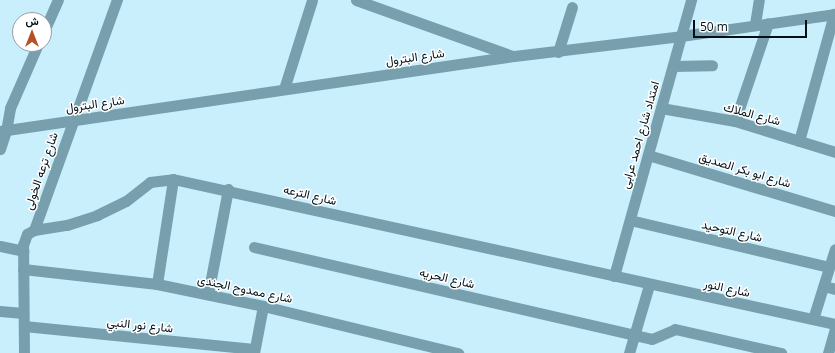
<!DOCTYPE html>
<html>
<head>
<meta charset="utf-8">
<style>
  body { margin:0 }
  #map { position:relative; width:835px; height:353px; overflow:hidden; background:#c9effd; font-family:"Open Sans",Vazirmatn,sans-serif }
  div>[style] { position:absolute }
  .minor>* { height:11px; margin:-5.5px; padding:0 5.5px; transform-origin:5.5px; border-radius:5.5px; background:#779fad }
  span { translate:-50% -50%; white-space:nowrap; text-align:center; line-height:1.15; -webkit-text-stroke:3px #fff; paint-order:stroke }
  .street-label { font-size:12px; color:#000f16 }
  .north { position:absolute; left:12px; top:12px; width:40px; height:40px; box-sizing:border-box; background:#fff; border:1px solid #999fa2; border-radius:50%; rotate:0deg; font-size:11px; font-weight:700; line-height:16px; text-align:center; color:#000f16 }
  .north::after { content:''; display:block; margin:auto; width:14px; height:18px; background:#b75125; clip-path:polygon(50% 0,100% 100%,50% 72%,0 100%) }
  .scale { position:absolute; left:693px; top:20px; width:114px; height:18px; box-sizing:border-box; border:2px solid #000f16; border-top:0; padding-left:5px; font-size:12px; line-height:14px; white-space:nowrap; color:#000f16; -webkit-text-stroke:3px #fff; paint-order:stroke }
</style>
</head>
<body>
<div id="map">
  <div class="minor">
    <div style="left:356px;top:0;width:166px;rotate:19.7deg"></div>
    <div style="left:755px;top:24px;width:24px;rotate:-81deg"></div>
    <div style="left:44px;top:31px;width:34px;rotate:-66deg"></div>
    <div style="left:558px;top:52px;width:47px;rotate:-72.7deg"></div>
    <div style="left:673px;top:66px;width:39px;rotate:-1deg"></div>
    <div style="left:284px;top:89px;width:93px;rotate:-72.5deg"></div>
    <div style="left:661px;top:108px;width:75px;rotate:10deg"></div>
    <div style="left:735px;top:121px;width:105px;rotate:17.2deg"></div>
    <div style="left:735px;top:121px;width:103px;rotate:-71.4deg"></div>
    <div style="left:0;top:131px;width:519px;rotate:-8.3deg"></div>
    <div style="left:514px;top:56px;width:168px;rotate:-6.8deg"></div>
    <div style="left:681px;top:36px;width:156px;rotate:-8.1deg"></div>
    <div style="left:799px;top:141px;width:132px;rotate:-74.6deg"></div>
    <div style="left:0;top:149px;width:19px;rotate:-72deg"></div>
    <div style="left:6px;top:131px;width:23px;rotate:-80deg"></div>
    <div style="left:10px;top:108px;width:70px;rotate:-66.4deg"></div>
    <div style="left:648px;top:155px;width:195px;rotate:16.7deg"></div>
    <div style="left:630px;top:220px;width:204px;rotate:13.3deg"></div>
    <div style="left:34px;top:230px;width:245px;rotate:-70.2deg"></div>
    <div style="left:0;top:246px;width:24px;rotate:12deg"></div>
    <div style="left:254px;top:247px;width:408px;rotate:13deg"></div>
    <div style="left:652px;top:339px;width:25px;rotate:-23deg"></div>
    <div style="left:675px;top:329px;width:109px;rotate:12.8deg"></div>
    <div style="left:23px;top:269px;width:135px;rotate:6.4deg"></div>
    <div style="left:157px;top:284px;width:108px;rotate:11.7deg"></div>
    <div style="left:263px;top:306px;width:201px;rotate:13.6deg"></div>
    <div style="left:614px;top:276px;width:287px;rotate:-74.4deg"></div>
    <div style="left:157px;top:284px;width:106px;rotate:-81.3deg"></div>
    <div style="left:824px;top:286px;width:11px;rotate:15deg"></div>
    <div style="left:208px;top:294px;width:107px;rotate:-79.2deg"></div>
    <div style="left:0;top:311px;width:23px;rotate:5deg"></div>
    <div style="left:813px;top:319px;width:73px;rotate:-72.6deg"></div>
    <div style="left:24px;top:326px;width:231px;rotate:5.7deg"></div>
    <div style="left:24px;top:353px;width:108px;rotate:-90.5deg"></div>
    <div style="left:23px;top:245px;width:12px;rotate:-70deg"></div>
    <div style="left:27px;top:234px;width:8px;rotate:-30deg"></div>
    <div style="left:34px;top:230px;width:33px;rotate:-9deg"></div>
    <div style="left:67px;top:225px;width:32px;rotate:-18deg"></div>
    <div style="left:97px;top:215px;width:32px;rotate:-26deg"></div>
    <div style="left:126px;top:201px;width:31px;rotate:-38deg"></div>
    <div style="left:150px;top:182px;width:23px;rotate:-7deg"></div>
    <div style="left:173px;top:179px;width:678px;rotate:12.35deg"></div>
    <div style="left:254px;top:353px;width:48px;rotate:-79.2deg"></div>
    <div style="left:629px;top:353px;width:71px;rotate:-73.6deg"></div>
    <div style="left:828px;top:353px;width:26px;rotate:-74deg"></div>
  </div>
  <div class="street-label">
    <span style="left:415px;top:57px;rotate:-8deg">شارع البترول</span>
    <span style="left:95px;top:104px;rotate:-8deg">شارع البترول</span>
    <span style="left:752px;top:114px;rotate:15deg">شارع الملاك</span>
    <span style="left:640px;top:135px;rotate:-74deg">امتداد شارع احمد عرابى</span>
    <span style="left:745px;top:170px;rotate:17deg">شارع ابو بكر الصديق</span>
    <span style="left:41px;top:171px;rotate:-71deg">شارع ترعه الخولى</span>
    <span style="left:310px;top:195px;rotate:13deg">شارع الترعه</span>
    <span style="left:732px;top:231px;rotate:13deg">شارع التوحيد</span>
    <span style="left:447px;top:278px;rotate:13deg">شارع الحريه</span>
    <span style="left:727px;top:288px;rotate:12deg">شارع النور</span>
    <span style="left:245px;top:289px;rotate:12deg">شارع ممدوح الجندى</span>
    <span style="left:140px;top:325px;rotate:6deg">شارع نور النبي</span>
  </div>
  <div class="north">ش</div>
  <div class="scale">50 m</div>
</div>
</body>
</html>
